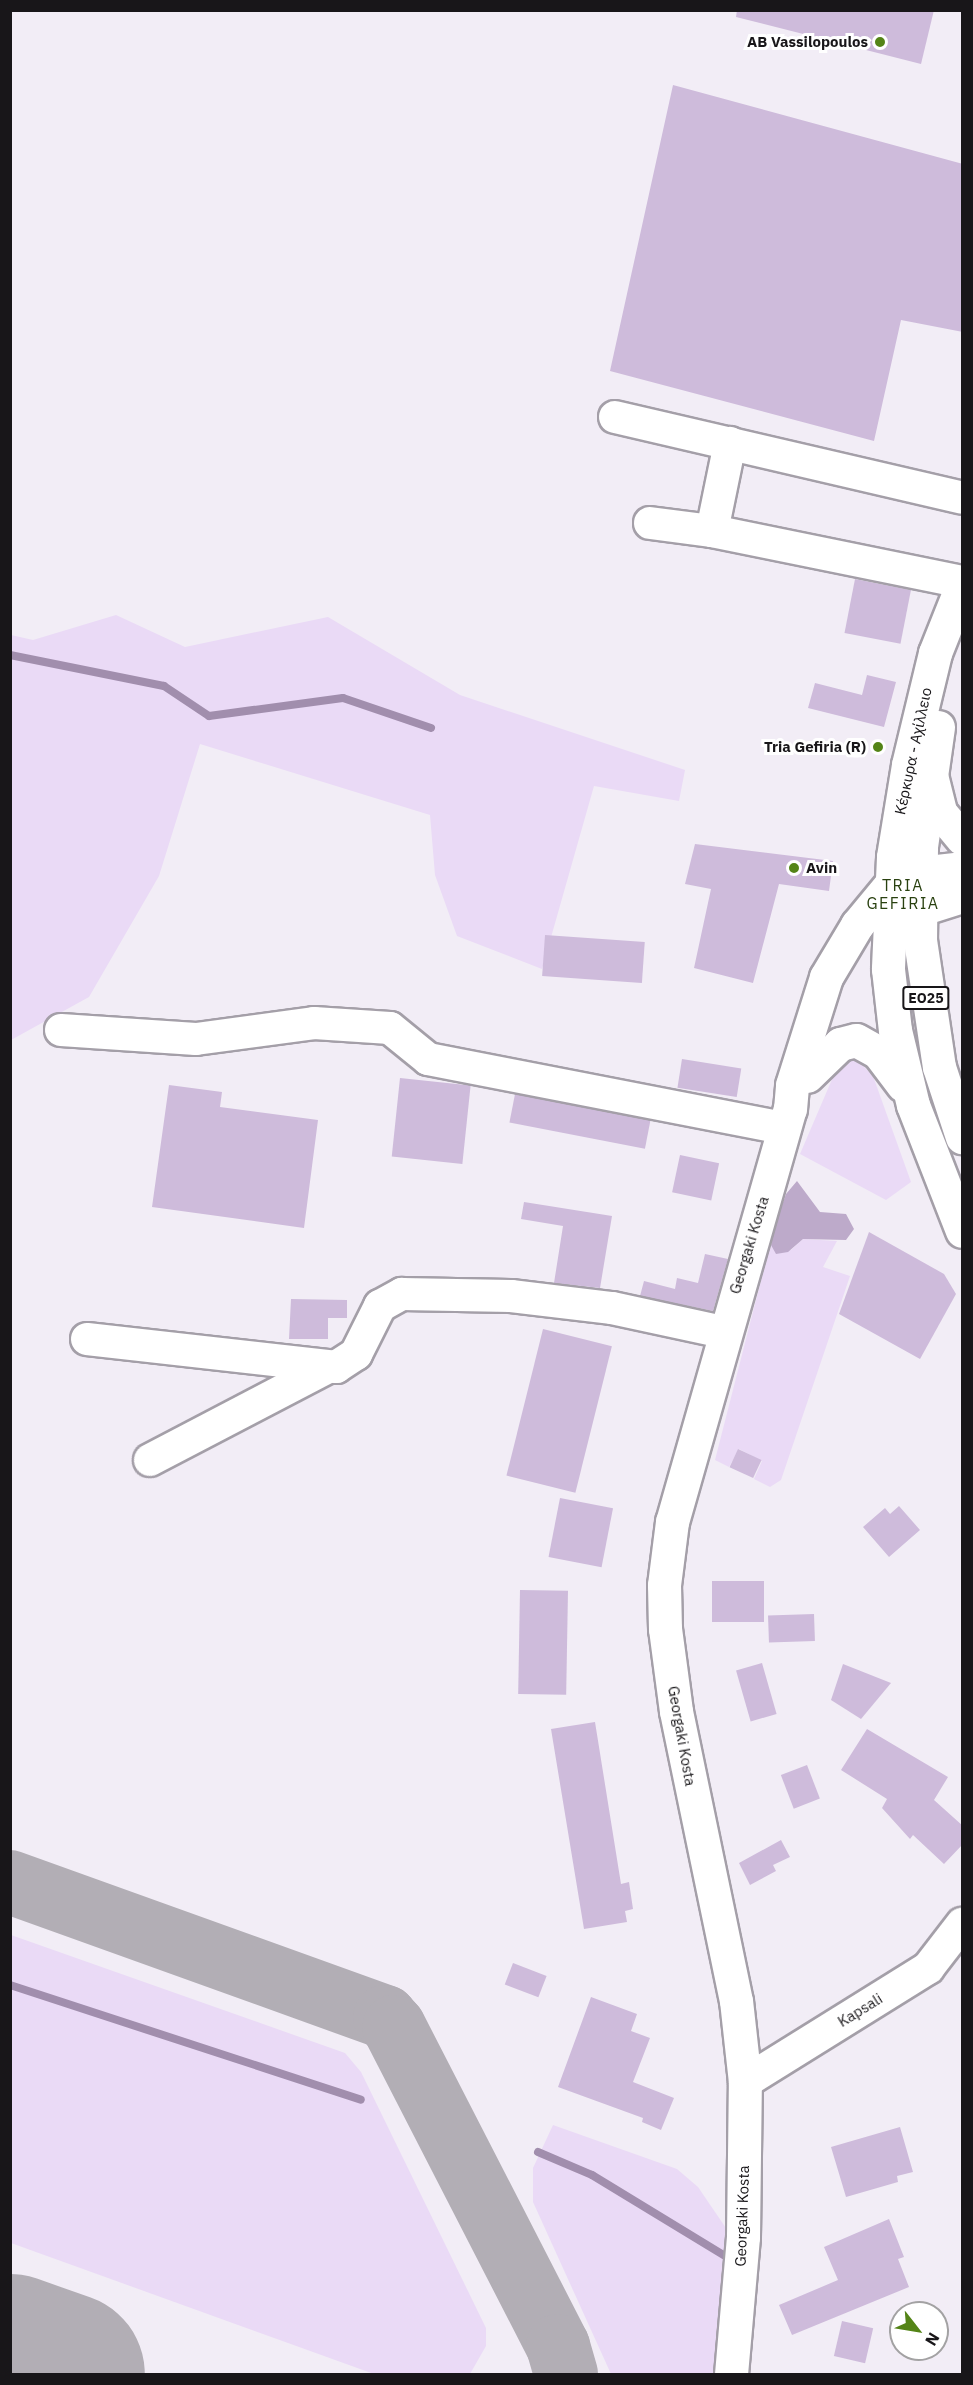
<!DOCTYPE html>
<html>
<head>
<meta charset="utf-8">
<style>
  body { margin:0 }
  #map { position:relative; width:973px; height:2385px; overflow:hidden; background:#f2edf6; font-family:"IBM Plex Sans",sans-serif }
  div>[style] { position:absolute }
  .green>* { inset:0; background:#eadaf6 }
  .forest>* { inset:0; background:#bdaaca }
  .stream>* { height:8px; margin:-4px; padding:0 4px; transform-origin:4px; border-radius:4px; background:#a18ead }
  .taxiway>* { height:64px; margin:-32px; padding:0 32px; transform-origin:32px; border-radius:32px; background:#b2aeb5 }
  .runway>* { height:162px; margin:-81px; padding:0 81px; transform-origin:81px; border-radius:81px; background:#b2aeb5 }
  .building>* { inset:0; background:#cebbdb; transform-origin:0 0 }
  .roads { filter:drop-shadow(2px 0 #a49fa8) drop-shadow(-2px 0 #a49fa8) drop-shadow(0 2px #a49fa8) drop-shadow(0 -2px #a49fa8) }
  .minor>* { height:32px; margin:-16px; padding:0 16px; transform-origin:16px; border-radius:16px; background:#fff }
  .major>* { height:33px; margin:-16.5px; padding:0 16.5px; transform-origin:16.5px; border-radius:16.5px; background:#fff }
  .dots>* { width:16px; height:16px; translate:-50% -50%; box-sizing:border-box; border:3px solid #fff; border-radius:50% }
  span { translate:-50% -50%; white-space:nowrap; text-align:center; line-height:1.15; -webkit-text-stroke:6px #fff; paint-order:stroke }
  .shield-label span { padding:2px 4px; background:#fff; border:2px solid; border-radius:4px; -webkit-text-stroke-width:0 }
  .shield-label { font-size:14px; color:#181619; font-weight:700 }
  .poi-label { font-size:15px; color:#181619; font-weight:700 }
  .right { translate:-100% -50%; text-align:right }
  .left { translate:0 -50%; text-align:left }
  .street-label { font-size:15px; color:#181619 }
  .neighbourhood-label { font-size:16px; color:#294110; letter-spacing:1.5px }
  .frame { position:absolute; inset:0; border:12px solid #181619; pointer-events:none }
  .north { position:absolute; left:889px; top:2301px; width:60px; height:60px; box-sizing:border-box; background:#fff; border:2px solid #a3a2a3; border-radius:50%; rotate:121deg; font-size:16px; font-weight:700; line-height:24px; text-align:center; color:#181619 }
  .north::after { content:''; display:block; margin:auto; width:21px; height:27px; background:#548417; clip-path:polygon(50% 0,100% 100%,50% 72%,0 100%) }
</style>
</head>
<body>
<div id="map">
  <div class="green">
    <div style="clip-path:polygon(116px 615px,185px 647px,328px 617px,460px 695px,685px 770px,679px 801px,594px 786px,542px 969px,457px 936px,435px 875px,430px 815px,200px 744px,159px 876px,89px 997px,11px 1040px,11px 635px,33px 640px)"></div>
    <div style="clip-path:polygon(855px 1057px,873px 1076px,911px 1182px,886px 1200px,800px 1154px,836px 1070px,845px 1059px)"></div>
    <div style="clip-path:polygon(776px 1222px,771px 1245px,791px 1250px,803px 1239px,837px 1241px,823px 1267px,850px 1276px,781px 1480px,770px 1487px,754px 1479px,762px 1461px,739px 1449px,729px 1467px,715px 1460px)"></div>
    <div style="clip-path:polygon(11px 1935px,345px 2053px,361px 2072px,486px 2328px,486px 2346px,470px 2374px,374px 2374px,11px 2243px)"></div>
    <div style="clip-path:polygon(553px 2125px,677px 2169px,698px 2187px,730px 2234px,718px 2374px,611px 2374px,533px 2202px,533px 2168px)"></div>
  </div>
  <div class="forest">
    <div style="clip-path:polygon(797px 1181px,820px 1212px,846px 1214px,854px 1229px,846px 1240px,803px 1239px,788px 1252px,776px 1254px,771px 1245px,776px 1222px,786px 1194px)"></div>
  </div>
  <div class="stream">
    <div style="left:10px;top:655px;width:157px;rotate:11.4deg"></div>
    <div style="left:164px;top:686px;width:54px;rotate:33.7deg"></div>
    <div style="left:209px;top:716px;width:135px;rotate:-7.7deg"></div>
    <div style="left:343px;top:698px;width:93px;rotate:18.8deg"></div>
    <div style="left:10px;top:1985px;width:369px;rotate:18.1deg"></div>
    <div style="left:538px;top:2152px;width:59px;rotate:23.1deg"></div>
    <div style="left:592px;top:2175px;width:156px;rotate:31.3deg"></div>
  </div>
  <div class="taxiway">
    <div style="left:10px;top:1882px;width:399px;rotate:19.8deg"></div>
    <div style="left:385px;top:2017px;width:13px;rotate:48deg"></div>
    <div style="left:394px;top:2027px;width:359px;rotate:62.8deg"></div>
    <div style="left:558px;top:2346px;width:29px;rotate:74deg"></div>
  </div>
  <div class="runway">
    <div style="left:10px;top:2355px;width:57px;rotate:19.4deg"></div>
  </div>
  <div class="building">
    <div style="clip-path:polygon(737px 10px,934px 10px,921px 64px,736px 17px)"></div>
    <div style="clip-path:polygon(673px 85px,963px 164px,963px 332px,901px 320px,874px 441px,610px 371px)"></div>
    <div style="left:855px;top:579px;width:57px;height:55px;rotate:11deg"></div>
    <div style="clip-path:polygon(867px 675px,896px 682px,884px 727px,808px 708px,815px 683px,862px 695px)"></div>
    <div style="clip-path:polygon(695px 844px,833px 861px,829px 891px,779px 884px,753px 983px,694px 968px,711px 889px,685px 884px)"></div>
    <div style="left:545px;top:935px;width:100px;height:41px;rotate:4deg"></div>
    <div style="left:682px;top:1059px;width:60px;height:29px;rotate:9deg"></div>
    <div style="left:400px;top:1078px;width:71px;height:79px;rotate:6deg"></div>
    <div style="clip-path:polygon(169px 1085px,222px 1092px,220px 1107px,318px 1120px,304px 1228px,152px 1207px)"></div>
    <div style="left:515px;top:1094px;width:138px;height:29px;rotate:11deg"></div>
    <div style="left:680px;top:1155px;width:40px;height:38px;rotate:12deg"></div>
    <div style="clip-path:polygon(524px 1202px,612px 1216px,600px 1288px,554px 1283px,563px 1226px,521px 1219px)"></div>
    <div style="clip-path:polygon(869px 1232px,944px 1274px,956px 1294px,920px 1359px,839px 1314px)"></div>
    <div style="clip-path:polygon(705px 1254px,728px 1259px,713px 1311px,640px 1296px,644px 1281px,675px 1289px,677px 1278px,698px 1283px)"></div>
    <div style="clip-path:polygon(291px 1299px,347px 1300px,347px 1318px,328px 1318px,328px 1339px,289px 1339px)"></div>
    <div style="left:543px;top:1329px;width:71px;height:151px;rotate:14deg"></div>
    <div style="left:738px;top:1449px;width:26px;height:20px;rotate:25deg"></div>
    <div style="left:560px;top:1498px;width:54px;height:60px;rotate:11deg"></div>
    <div style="clip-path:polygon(899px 1506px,920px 1530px,889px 1557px,863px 1527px,885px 1508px,890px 1514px)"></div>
    <div style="left:764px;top:1581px;width:41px;height:52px;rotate:90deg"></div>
    <div style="left:520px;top:1590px;width:48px;height:104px;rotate:1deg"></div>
    <div style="left:814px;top:1614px;width:27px;height:46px;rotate:88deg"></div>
    <div style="left:762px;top:1663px;width:53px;height:27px;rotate:74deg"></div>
    <div style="clip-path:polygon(843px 1664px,891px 1683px,861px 1719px,831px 1700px)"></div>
    <div style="clip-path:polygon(595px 1722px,621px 1884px,629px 1882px,633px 1909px,625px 1911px,627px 1922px,584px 1929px,551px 1729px)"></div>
    <div style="clip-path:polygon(867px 1729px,948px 1777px,934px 1800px,963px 1826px,963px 1844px,944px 1864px,913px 1835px,910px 1839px,882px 1808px,887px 1799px,841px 1770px)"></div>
    <div style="left:807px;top:1765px;width:36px;height:28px;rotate:69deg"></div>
    <div style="clip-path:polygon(781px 1840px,790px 1857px,773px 1865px,776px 1871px,750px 1885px,739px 1863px)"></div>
    <div style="left:513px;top:1963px;width:36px;height:23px;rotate:21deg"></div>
    <div style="clip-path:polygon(591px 1997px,637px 2014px,631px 2031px,650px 2038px,633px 2082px,674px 2098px,661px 2130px,642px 2122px,643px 2118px,558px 2087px)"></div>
    <div style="clip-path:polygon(900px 2127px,913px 2172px,897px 2176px,898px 2182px,846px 2197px,831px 2147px)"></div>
    <div style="clip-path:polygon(889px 2219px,904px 2257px,898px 2259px,909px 2287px,792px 2335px,779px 2305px,838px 2280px,824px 2247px)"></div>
    <div style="left:842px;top:2321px;width:32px;height:36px;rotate:13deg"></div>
  </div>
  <div class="roads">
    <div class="minor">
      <div style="left:615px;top:417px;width:356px;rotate:13.1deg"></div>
      <div style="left:650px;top:523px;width:63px;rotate:7.4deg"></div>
      <div style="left:712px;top:531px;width:255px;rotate:11.5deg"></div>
      <div style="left:712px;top:531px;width:90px;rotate:-78.4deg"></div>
      <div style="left:61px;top:1030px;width:135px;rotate:3.8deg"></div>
      <div style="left:196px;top:1039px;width:119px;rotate:-7.7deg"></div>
      <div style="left:314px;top:1023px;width:76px;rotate:3.8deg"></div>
      <div style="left:390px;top:1028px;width:49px;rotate:39.2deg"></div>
      <div style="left:428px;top:1059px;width:363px;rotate:11deg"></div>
      <div style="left:87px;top:1339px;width:251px;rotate:6.4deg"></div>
      <div style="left:336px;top:1367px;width:24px;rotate:-33deg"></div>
      <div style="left:356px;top:1354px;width:54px;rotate:-63.4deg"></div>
      <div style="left:380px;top:1306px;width:25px;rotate:-29deg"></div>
      <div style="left:402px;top:1294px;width:109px;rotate:1.1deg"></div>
      <div style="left:511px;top:1296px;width:102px;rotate:6.8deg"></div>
      <div style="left:612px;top:1308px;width:114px;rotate:12.2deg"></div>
      <div style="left:150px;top:1460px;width:201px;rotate:-27.6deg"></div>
      <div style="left:745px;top:2082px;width:216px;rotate:-31.9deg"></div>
      <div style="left:928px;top:1968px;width:56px;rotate:-52.3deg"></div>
    </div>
    <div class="major">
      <div style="left:962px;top:585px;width:73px;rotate:111.7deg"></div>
      <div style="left:935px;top:653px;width:115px;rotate:103.6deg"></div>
      <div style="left:908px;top:765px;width:93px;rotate:99.3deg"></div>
      <div style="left:893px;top:857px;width:112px;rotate:92.6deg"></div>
      <div style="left:888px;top:969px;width:61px;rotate:83.5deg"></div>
      <div style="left:895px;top:1030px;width:77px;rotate:76.5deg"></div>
      <div style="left:913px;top:1105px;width:135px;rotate:68.7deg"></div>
      <div style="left:938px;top:727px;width:121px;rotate:98.1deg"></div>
      <div style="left:921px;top:847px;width:93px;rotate:90.6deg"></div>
      <div style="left:920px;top:940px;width:128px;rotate:81.5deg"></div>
      <div style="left:939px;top:1067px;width:74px;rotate:71.8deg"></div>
      <div style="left:932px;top:779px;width:34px;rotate:76deg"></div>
      <div style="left:940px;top:812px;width:34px;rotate:50deg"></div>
      <div style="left:902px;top:915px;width:63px;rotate:-17.6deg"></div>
      <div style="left:807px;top:1076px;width:46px;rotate:-44.1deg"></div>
      <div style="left:840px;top:1044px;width:16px;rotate:-14deg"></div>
      <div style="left:856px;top:1040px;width:25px;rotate:29deg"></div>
      <div style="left:878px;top:1052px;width:41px;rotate:52.9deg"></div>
      <div style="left:731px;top:2374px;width:138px;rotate:-85deg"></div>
      <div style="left:743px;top:2237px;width:155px;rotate:-89.3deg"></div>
      <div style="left:745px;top:2082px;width:81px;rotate:-96.3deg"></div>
      <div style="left:736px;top:2001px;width:296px;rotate:-101.7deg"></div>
      <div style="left:676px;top:1711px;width:83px;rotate:-97.6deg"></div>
      <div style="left:665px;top:1629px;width:44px;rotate:-91.3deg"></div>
      <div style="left:664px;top:1585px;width:64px;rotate:-82.8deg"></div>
      <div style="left:672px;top:1522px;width:430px;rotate:-74.1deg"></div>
      <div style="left:790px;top:1109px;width:24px;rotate:-85deg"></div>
      <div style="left:792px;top:1085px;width:113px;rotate:-72.5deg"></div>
      <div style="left:826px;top:977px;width:61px;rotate:-59.2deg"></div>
      <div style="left:857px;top:925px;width:52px;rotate:-50.5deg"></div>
      <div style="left:890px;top:885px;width:31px;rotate:-22deg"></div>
      <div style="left:919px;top:873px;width:43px;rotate:-6.6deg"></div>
    </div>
  </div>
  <div class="dots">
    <div style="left:880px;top:42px;background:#548417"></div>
    <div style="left:878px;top:747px;background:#548417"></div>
    <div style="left:794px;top:868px;background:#548417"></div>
  </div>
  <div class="shield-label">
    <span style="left:926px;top:998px">ΕΟ25</span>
  </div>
  <div class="poi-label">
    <span class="right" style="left:868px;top:42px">AB Vassilopoulos</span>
    <span class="right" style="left:866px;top:747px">Tria Gefiria (R)</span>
    <span class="left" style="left:806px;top:868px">Avin</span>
  </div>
  <div class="street-label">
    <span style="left:913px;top:751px;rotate:-78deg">Κέρκυρα - Αχίλλειο</span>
    <span style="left:749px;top:1245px;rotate:-73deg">Georgaki Kosta</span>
    <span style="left:682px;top:1736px;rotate:80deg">Georgaki Kosta</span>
    <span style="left:860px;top:2010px;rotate:-32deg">Kapsali</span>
    <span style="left:742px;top:2216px;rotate:-88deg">Georgaki Kosta</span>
  </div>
  <div class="neighbourhood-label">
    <span style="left:903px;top:894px">TRIA<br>GEFIRIA</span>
  </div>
  <div class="frame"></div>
  <div class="north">N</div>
</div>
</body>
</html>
